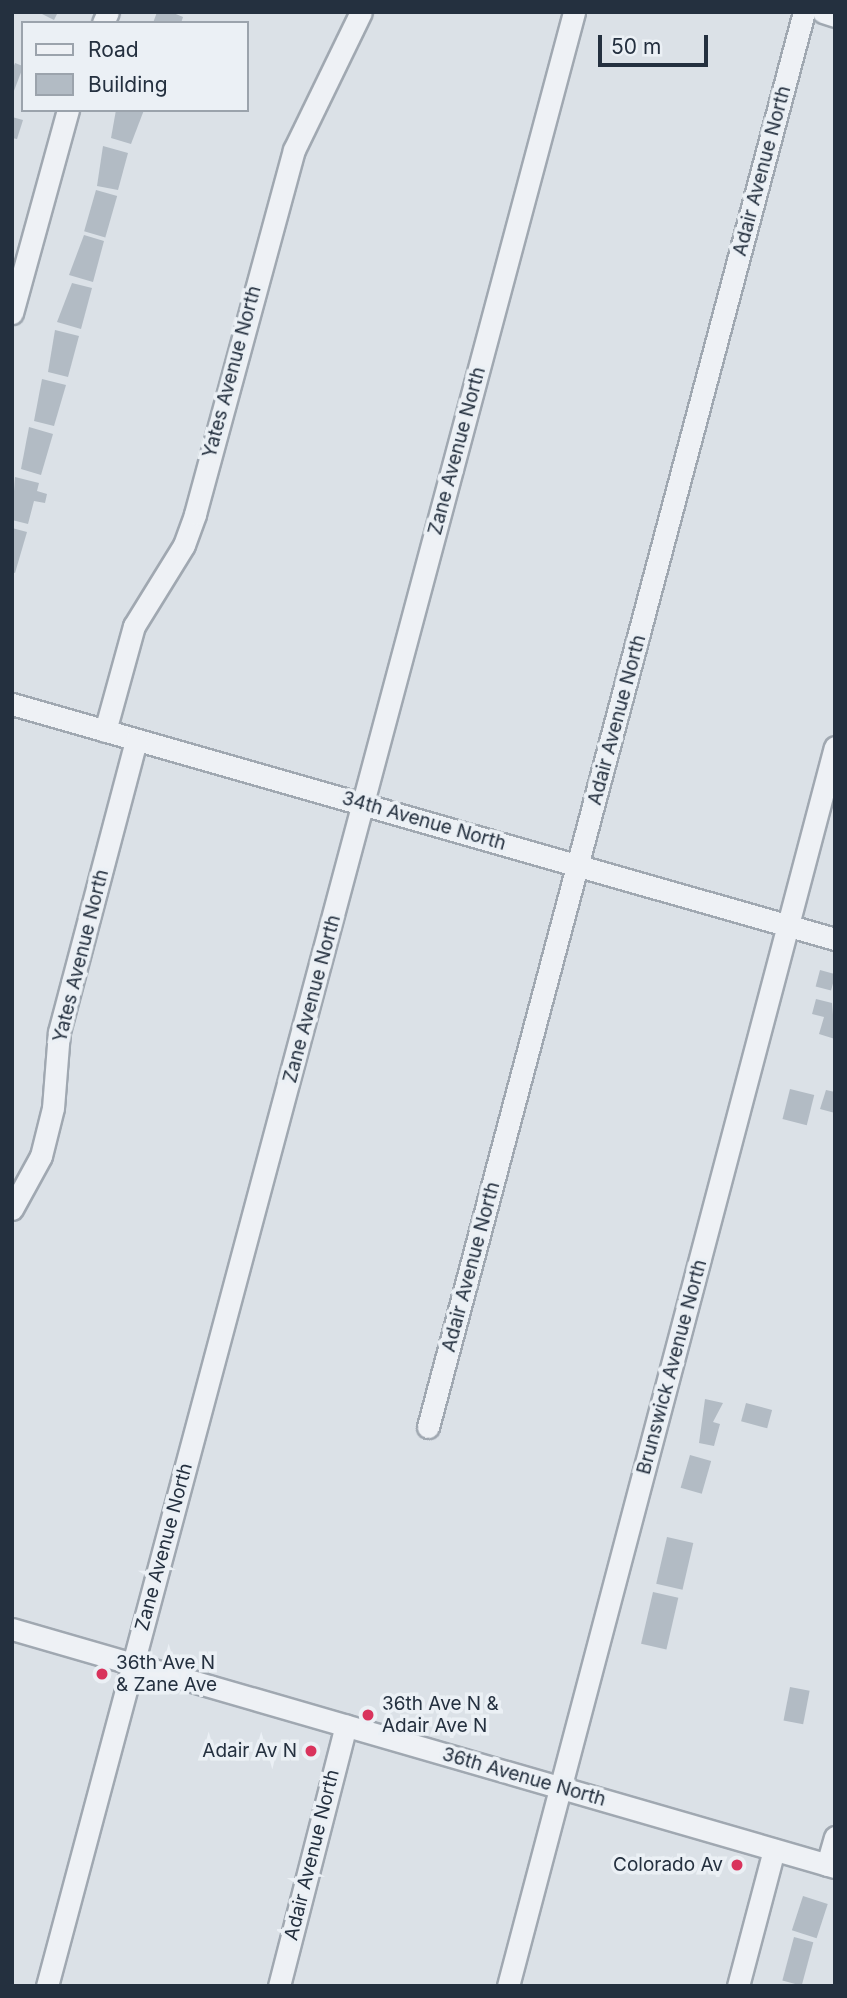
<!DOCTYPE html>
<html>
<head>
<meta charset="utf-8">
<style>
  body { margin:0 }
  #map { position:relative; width:847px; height:1998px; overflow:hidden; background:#dbe1e7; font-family:Inter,sans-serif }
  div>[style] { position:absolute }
  .building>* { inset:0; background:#b2bbc4; transform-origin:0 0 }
  .roads { filter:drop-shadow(2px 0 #a0a8b1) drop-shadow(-2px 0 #a0a8b1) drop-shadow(0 2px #a0a8b1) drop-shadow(0 -2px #a0a8b1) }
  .minor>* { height:21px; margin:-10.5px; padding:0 10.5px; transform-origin:10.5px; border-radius:10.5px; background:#eef1f5 }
  .dots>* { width:19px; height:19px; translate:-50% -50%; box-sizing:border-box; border:4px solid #ebf0f5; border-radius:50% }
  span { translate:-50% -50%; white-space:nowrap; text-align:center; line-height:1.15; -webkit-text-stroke:7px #ebf0f5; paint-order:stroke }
  .street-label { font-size:19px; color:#24303f }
  .poi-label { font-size:19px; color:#24303f }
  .left { translate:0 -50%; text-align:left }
  .right { translate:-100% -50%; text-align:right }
  .frame { position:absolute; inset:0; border:14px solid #24303f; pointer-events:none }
  .legend { position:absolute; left:21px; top:21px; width:228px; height:91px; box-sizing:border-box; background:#ebf0f5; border:2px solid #9ba3ac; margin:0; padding:9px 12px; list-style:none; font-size:21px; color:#24303f }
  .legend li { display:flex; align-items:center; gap:14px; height:35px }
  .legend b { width:35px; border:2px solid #9ba3ac }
  .scale { position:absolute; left:598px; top:35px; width:110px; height:32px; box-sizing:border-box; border:4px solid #24303f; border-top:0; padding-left:9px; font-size:21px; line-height:24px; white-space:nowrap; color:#24303f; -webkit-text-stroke:5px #ebf0f5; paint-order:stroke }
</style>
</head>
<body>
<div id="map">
  <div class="building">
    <div style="clip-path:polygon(38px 12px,58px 12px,54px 20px)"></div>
    <div style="clip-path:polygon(157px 12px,171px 12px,183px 17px,181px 23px,153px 23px)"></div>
    <div style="left:15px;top:63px;width:9px;height:45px;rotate:21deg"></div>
    <div style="clip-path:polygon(116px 110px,144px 110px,131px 144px,111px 138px)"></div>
    <div style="clip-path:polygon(12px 117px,23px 120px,17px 139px,12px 138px)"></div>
    <div style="clip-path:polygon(103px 146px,128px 153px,118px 190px,97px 186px)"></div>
    <div style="left:96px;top:190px;width:22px;height:43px;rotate:16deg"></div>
    <div style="clip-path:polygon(84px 235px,104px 241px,93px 282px,69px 275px)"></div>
    <div style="clip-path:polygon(72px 283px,92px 288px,81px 329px,57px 322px)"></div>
    <div style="clip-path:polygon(55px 330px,79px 336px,68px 377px,48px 372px)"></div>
    <div style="clip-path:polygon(42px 379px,66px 385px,54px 426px,34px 421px)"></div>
    <div style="clip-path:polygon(29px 427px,53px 434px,41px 475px,21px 469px)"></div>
    <div style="clip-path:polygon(15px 477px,39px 483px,37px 491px,47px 494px,45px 503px,34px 501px,28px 524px,12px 520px)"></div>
    <div style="clip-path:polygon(12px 528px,27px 532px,15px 573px,12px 572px)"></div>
    <div style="left:820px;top:970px;width:16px;height:17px;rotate:15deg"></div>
    <div style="clip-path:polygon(816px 999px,832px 1003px,835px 1039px,819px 1034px,824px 1017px,812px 1014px)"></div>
    <div style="left:790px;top:1089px;width:25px;height:31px;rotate:14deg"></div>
    <div style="clip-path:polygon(826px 1090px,835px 1092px,835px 1113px,820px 1109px)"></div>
    <div style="clip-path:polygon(705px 1399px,723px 1403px,713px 1422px,720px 1424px,714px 1446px,699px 1443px)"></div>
    <div style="left:746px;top:1403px;width:27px;height:19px;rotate:15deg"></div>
    <div style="left:690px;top:1455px;width:22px;height:34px;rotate:16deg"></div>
    <div style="left:667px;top:1537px;width:27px;height:48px;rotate:13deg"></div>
    <div style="left:653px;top:1592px;width:26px;height:53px;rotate:13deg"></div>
    <div style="left:790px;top:1687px;width:20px;height:34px;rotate:11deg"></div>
    <div style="left:803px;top:1896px;width:26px;height:36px;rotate:18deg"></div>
    <div style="left:794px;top:1937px;width:20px;height:45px;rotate:15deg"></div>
  </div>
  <div class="roads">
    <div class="minor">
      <div style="left:823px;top:12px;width:13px;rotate:18deg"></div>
      <div style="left:103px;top:23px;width:12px;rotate:-66deg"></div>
      <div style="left:12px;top:313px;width:211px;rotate:-74.6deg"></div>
      <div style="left:12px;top:704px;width:856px;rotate:15.94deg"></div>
      <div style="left:105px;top:731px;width:109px;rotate:-74.6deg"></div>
      <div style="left:134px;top:626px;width:95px;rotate:-58.3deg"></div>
      <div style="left:184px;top:545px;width:33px;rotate:-70deg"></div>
      <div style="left:195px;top:514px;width:377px;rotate:-74.8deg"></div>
      <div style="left:294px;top:150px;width:153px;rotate:-64.1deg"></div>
      <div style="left:12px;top:1209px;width:60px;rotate:-61.3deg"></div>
      <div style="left:41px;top:1156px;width:49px;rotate:-76deg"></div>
      <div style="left:53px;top:1108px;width:76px;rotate:-85.5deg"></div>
      <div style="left:59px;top:1032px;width:302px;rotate:-75.2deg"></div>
      <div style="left:428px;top:1427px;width:1464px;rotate:-75.12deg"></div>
      <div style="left:12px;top:1629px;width:857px;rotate:16.13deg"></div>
      <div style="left:827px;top:1865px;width:29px;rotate:-74deg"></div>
      <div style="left:47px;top:1986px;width:2043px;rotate:-75.05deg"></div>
      <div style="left:279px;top:1986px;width:269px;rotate:-75.6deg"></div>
      <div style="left:508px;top:1986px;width:1281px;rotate:-75.22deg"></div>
      <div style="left:738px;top:1986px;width:141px;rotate:-75.2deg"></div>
    </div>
  </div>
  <div class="dots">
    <div style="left:102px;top:1674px;background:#d9335c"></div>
    <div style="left:368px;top:1715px;background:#d9335c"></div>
    <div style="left:311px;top:1751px;background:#d9335c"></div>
    <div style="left:737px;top:1865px;background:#d9335c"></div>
  </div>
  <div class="street-label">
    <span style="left:762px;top:171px;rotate:-75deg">Adair Avenue North</span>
    <span style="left:232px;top:372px;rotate:-75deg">Yates Avenue North</span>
    <span style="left:457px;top:451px;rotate:-75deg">Zane Avenue North</span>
    <span style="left:617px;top:720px;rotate:-75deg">Adair Avenue North</span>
    <span style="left:424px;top:821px;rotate:16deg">34th Avenue North</span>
    <span style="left:81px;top:956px;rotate:-76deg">Yates Avenue North</span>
    <span style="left:312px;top:999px;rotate:-75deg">Zane Avenue North</span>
    <span style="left:471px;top:1267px;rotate:-75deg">Adair Avenue North</span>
    <span style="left:672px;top:1367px;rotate:-75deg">Brunswick Avenue North</span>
    <span style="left:164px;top:1547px;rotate:-75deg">Zane Avenue North</span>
    <span style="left:524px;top:1777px;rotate:16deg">36th Avenue North</span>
    <span style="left:312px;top:1855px;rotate:-76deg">Adair Avenue North</span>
  </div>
  <div class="poi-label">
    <span class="left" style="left:116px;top:1674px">36th Ave N<br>&amp; Zane Ave</span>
    <span class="left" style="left:382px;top:1715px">36th Ave N &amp;<br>Adair Ave N</span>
    <span class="right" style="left:297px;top:1751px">Adair Av N</span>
    <span class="right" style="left:723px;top:1865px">Colorado Av</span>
  </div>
  <div class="frame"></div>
  <ul class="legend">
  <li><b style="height:9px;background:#eef1f5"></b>Road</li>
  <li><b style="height:19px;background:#b2bbc4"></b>Building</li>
  </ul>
  <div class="scale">50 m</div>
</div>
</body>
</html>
